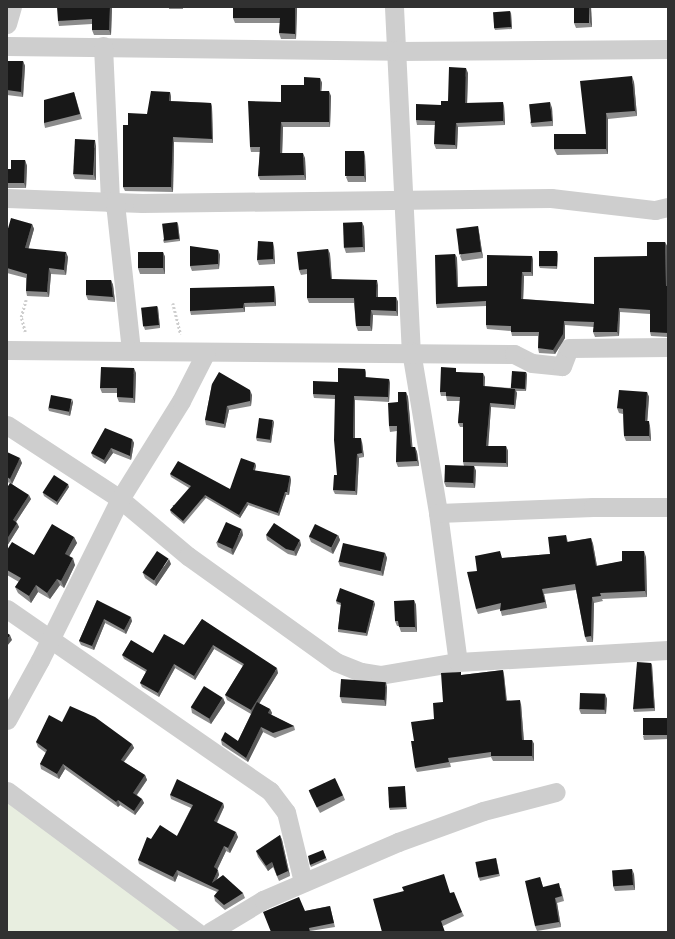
<!DOCTYPE html>
<html>
<head>
<meta charset="utf-8">
<style>
  body { margin:0 }
  #map { position:relative; width:675px; height:939px; overflow:hidden; background:#fff; font-family:"PT Sans Narrow",sans-serif }
  div>[style] { position:absolute }
  .green>* { inset:0; background:#e8eee0 }
  .path>* { height:2.5px; margin-top:-1.25px; transform-origin:0; background:repeating-linear-gradient(90deg,#cecece 0 2px,transparent 0 4px) }
  .minor>* { height:19px; margin:-9.5px; padding:0 9.5px; transform-origin:9.5px; border-radius:9.5px; background:#cecece }
  .wall>* { inset:0; background:#8c8c8c; transform-origin:0 0 }
  .shaded-wall>* { inset:0; background:#5d5d5d; transform-origin:0 0 }
  .building>* { inset:0; background:#181818; transform-origin:0 0 }
  span { translate:-50% -50%; white-space:nowrap; text-align:center; line-height:1.15; -webkit-text-stroke:4px #fff; paint-order:stroke }
  .frame { position:absolute; inset:0; border:8px solid #313131; pointer-events:none }
</style>
</head>
<body>
<div id="map">
  <div class="green">
    <div style="clip-path:polygon(7px 796px,203px 932px,7px 932px)"></div>
  </div>
  <div class="path">
    <div style="left:173px;top:303px;width:32px;rotate:76deg"></div>
    <div style="left:25px;top:332px;width:16px;rotate:-105deg"></div>
    <div style="left:21px;top:317px;width:18px;rotate:-74deg"></div>
  </div>
  <div class="minor">
    <div style="left:394px;top:7px;width:344px;rotate:87.2deg"></div>
    <div style="left:411px;top:351px;width:164px;rotate:80.5deg"></div>
    <div style="left:438px;top:513px;width:150px;rotate:82.4deg"></div>
    <div style="left:7px;top:24px;width:18px;rotate:-74deg"></div>
    <div style="left:7px;top:46px;width:389px;rotate:0.7deg"></div>
    <div style="left:396px;top:51px;width:272px;rotate:-0.4deg"></div>
    <div style="left:103px;top:46px;width:157px;rotate:87.4deg"></div>
    <div style="left:7px;top:198px;width:135px;rotate:2.1deg"></div>
    <div style="left:142px;top:203px;width:409px;rotate:-0.7deg"></div>
    <div style="left:551px;top:198px;width:105px;rotate:6.6deg"></div>
    <div style="left:655px;top:210px;width:13px;rotate:-13deg"></div>
    <div style="left:115px;top:203px;width:149px;rotate:83.8deg"></div>
    <div style="left:7px;top:350px;width:507px;rotate:0.45deg"></div>
    <div style="left:514px;top:354px;width:20px;rotate:27deg"></div>
    <div style="left:532px;top:363px;width:30px;rotate:6deg"></div>
    <div style="left:562px;top:366px;width:19px;rotate:-69deg"></div>
    <div style="left:569px;top:348px;width:99px;rotate:-0.6deg"></div>
    <div style="left:7px;top:425px;width:135px;rotate:33.2deg"></div>
    <div style="left:120px;top:499px;width:89px;rotate:40deg"></div>
    <div style="left:188px;top:556px;width:182px;rotate:35.6deg"></div>
    <div style="left:336px;top:662px;width:27px;rotate:22deg"></div>
    <div style="left:361px;top:672px;width:19px;rotate:9deg"></div>
    <div style="left:380px;top:675px;width:79px;rotate:-9.5deg"></div>
    <div style="left:458px;top:662px;width:210px;rotate:-3.3deg"></div>
    <div style="left:438px;top:513px;width:155px;rotate:-2.2deg"></div>
    <div style="left:593px;top:507px;width:75px"></div>
    <div style="left:7px;top:609px;width:320px;rotate:34.7deg"></div>
    <div style="left:270px;top:791px;width:26px;rotate:53deg"></div>
    <div style="left:286px;top:812px;width:72px;rotate:76.3deg"></div>
    <div style="left:7px;top:720px;width:68px;rotate:-61.2deg"></div>
    <div style="left:40px;top:660px;width:180px;rotate:-63.6deg"></div>
    <div style="left:120px;top:499px;width:115px;rotate:-58.1deg"></div>
    <div style="left:181px;top:401px;width:55px;rotate:-63deg"></div>
    <div style="left:7px;top:791px;width:237px;rotate:36.6deg"></div>
    <div style="left:210px;top:932px;width:62px;rotate:-31.1deg"></div>
    <div style="left:263px;top:900px;width:147px;rotate:-23.2deg"></div>
    <div style="left:398px;top:842px;width:90px;rotate:-20deg"></div>
    <div style="left:483px;top:811px;width:75px;rotate:-14.6deg"></div>
  </div>
  <div class="wall">
    <div style="clip-path:polygon(112px 7px,111px 35px,94px 35px,92px 30px,92px 24px,59px 26px,58px 21px)"></div>
    <div style="left:169px;top:7px;width:14px;height:2px"></div>
    <div style="clip-path:polygon(297px 7px,296px 39px,281px 39px,279px 33px,280px 23px,235px 23px,233px 18px)"></div>
    <div style="left:414px;top:7px;width:21px;height:1px"></div>
    <div style="clip-path:polygon(574px 7px,591px 7px,592px 27px,576px 28px,574px 23px)"></div>
    <div style="clip-path:polygon(511px 13px,512px 29px,495px 30px,494px 27px)"></div>
    <div style="clip-path:polygon(7px 61px,23px 61px,25px 66px,23px 97px,7px 95px)"></div>
    <div style="clip-path:polygon(468px 73px,467px 103px,504px 106px,505px 125px,458px 127px,457px 149px,436px 149px,434px 144px,435px 125px,417px 125px,416px 120px,448px 101px)"></div>
    <div style="clip-path:polygon(320px 78px,322px 83px,321px 91px,331px 96px,330px 127px,283px 127px,282px 153px,305px 158px,306px 180px,260px 180px,258px 176px,260px 152px,251px 152px,250px 147px,281px 102px,304px 85px)"></div>
    <div style="clip-path:polygon(634px 82px,637px 116px,608px 119px,608px 154px,557px 155px,554px 149px,586px 134px)"></div>
    <div style="clip-path:polygon(74px 92px,82px 119px,45px 128px,44px 123px)"></div>
    <div style="clip-path:polygon(170px 92px,171px 97px,171px 101px,211px 103px,212px 107px,213px 143px,174px 142px,173px 192px,125px 191px,123px 187px,128px 125px,147px 114px)"></div>
    <div style="clip-path:polygon(552px 108px,553px 126px,532px 127px,530px 122px)"></div>
    <div style="clip-path:polygon(96px 146px,96px 180px,75px 179px,73px 174px)"></div>
    <div style="clip-path:polygon(365px 156px,366px 182px,348px 182px,346px 177px)"></div>
    <div style="clip-path:polygon(25px 160px,27px 166px,26px 188px,7px 188px,7px 169px,11px 169px)"></div>
    <div style="clip-path:polygon(177px 222px,178px 224px,180px 241px,164px 243px,163px 240px)"></div>
    <div style="clip-path:polygon(362px 222px,364px 227px,365px 252px,346px 253px,344px 247px)"></div>
    <div style="clip-path:polygon(32px 224px,34px 229px,28px 249px,68px 257px,66px 275px,51px 274px,49px 297px,27px 296px,26px 291px,26px 278px,7px 273px,7px 232px)"></div>
    <div style="clip-path:polygon(478px 226px,479px 232px,483px 258px,462px 261px,460px 256px)"></div>
    <div style="clip-path:polygon(665px 242px,667px 246px,667px 286px,668px 286px,668px 337px,651px 336px,650px 332px,650px 314px,620px 312px,619px 336px,595px 337px,593px 332px,594px 327px,565px 325px,565px 338px,555px 354px,539px 353px,538px 348px,538px 336px,512px 336px,511px 331px,487px 329px,486px 325px,486px 306px,437px 308px,436px 304px,455px 254px,457px 258px,458px 287px,487px 286px,532px 256px,533px 260px,533px 276px,524px 276px,523px 299px,594px 304px,647px 256px)"></div>
    <div style="clip-path:polygon(274px 247px,275px 264px,259px 265px,257px 260px)"></div>
    <div style="clip-path:polygon(328px 249px,330px 254px,332px 279px,378px 285px,378px 297px,396px 297px,398px 302px,398px 316px,373px 315px,372px 331px,358px 331px,356px 326px,354px 303px,309px 303px,307px 298px,307px 274px,301px 275px,299px 270px)"></div>
    <div style="clip-path:polygon(218px 250px,220px 255px,219px 269px,192px 271px,190px 266px)"></div>
    <div style="clip-path:polygon(163px 252px,165px 257px,165px 274px,140px 274px,138px 268px)"></div>
    <div style="clip-path:polygon(558px 254px,557px 269px,540px 268px,539px 266px)"></div>
    <div style="clip-path:polygon(111px 280px,113px 285px,115px 302px,88px 300px,86px 295px)"></div>
    <div style="clip-path:polygon(275px 290px,276px 306px,245px 307px,245px 312px,191px 315px,190px 311px)"></div>
    <div style="clip-path:polygon(157px 306px,158px 308px,160px 328px,145px 330px,144px 327px)"></div>
    <div style="clip-path:polygon(365px 369px,366px 373px,366px 378px,389px 379px,390px 383px,389px 402px,355px 400px,355px 438px,362px 442px,364px 457px,359px 458px,357px 495px,335px 494px,333px 490px,337px 475px,335px 399px,314px 398px,313px 394px)"></div>
    <div style="clip-path:polygon(458px 372px,485px 377px,485px 386px,511px 388px,527px 374px,526px 391px,516px 391px,517px 393px,515px 409px,491px 407px,488px 446px,506px 446px,508px 451px,508px 467px,474px 466px,476px 471px,475px 488px,446px 487px,444px 482px,464px 466px,463px 462px,463px 427px,460px 427px,458px 423px,460px 401px,447px 401px,446px 396px,441px 396px,440px 392px)"></div>
    <div style="clip-path:polygon(136px 373px,135px 403px,119px 402px,117px 397px,117px 393px,102px 393px,100px 388px)"></div>
    <div style="clip-path:polygon(212px 384px,252px 395px,251px 406px,229px 410px,225px 428px,206px 425px,205px 420px)"></div>
    <div style="clip-path:polygon(406px 392px,408px 397px,412px 447px,415px 447px,417px 452px,419px 466px,398px 467px,396px 462px,397px 431px,390px 432px,389px 426px,398px 402px)"></div>
    <div style="clip-path:polygon(647px 392px,649px 397px,647px 421px,650px 426px,651px 441px,626px 441px,624px 436px,623px 414px,619px 413px,617px 408px)"></div>
    <div style="clip-path:polygon(73px 402px,70px 416px,49px 411px,48px 408px)"></div>
    <div style="clip-path:polygon(274px 422px,271px 443px,257px 441px,256px 438px)"></div>
    <div style="clip-path:polygon(132px 439px,134px 443px,131px 460px,113px 453px,105px 464px,93px 457px,91px 453px)"></div>
    <div style="clip-path:polygon(7px 452px,22px 463px,12px 484px,31px 499px,16px 522px,17px 523px,19px 527px,7px 546px,7px 488px,10px 483px,7px 482px)"></div>
    <div style="clip-path:polygon(255px 463px,256px 466px,255px 471px,290px 476px,291px 480px,289px 495px,286px 495px,279px 516px,248px 505px,240px 518px,206px 498px,184px 524px,171px 513px,170px 510px,189px 488px,171px 477px,170px 474px,230px 489px)"></div>
    <div style="clip-path:polygon(69px 487px,57px 505px,44px 496px,43px 493px)"></div>
    <div style="clip-path:polygon(243px 535px,233px 555px,218px 547px,216px 542px)"></div>
    <div style="clip-path:polygon(266px 535px,301px 545px,296px 556px,288px 554px,267px 540px)"></div>
    <div style="clip-path:polygon(338px 535px,340px 540px,333px 554px,311px 542px,309px 537px)"></div>
    <div style="clip-path:polygon(566px 535px,568px 542px,591px 538px,593px 544px,597px 566px,646px 557px,647px 597px,602px 599px,603px 601px,594px 603px,593px 642px,587px 642px,585px 637px,576px 590px,544px 594px,547px 608px,502px 616px,500px 609px,478px 614px,476px 609px,477px 571px,503px 558px,550px 554px)"></div>
    <div style="clip-path:polygon(74px 537px,77px 543px,69px 556px,75px 565px,64px 588px,60px 585px,50px 599px,38px 592px,31px 603px,18px 593px,15px 587px,19px 582px,7px 575px,7px 550px,34px 555px)"></div>
    <div style="clip-path:polygon(385px 553px,387px 558px,383px 576px,340px 566px,338px 561px)"></div>
    <div style="clip-path:polygon(171px 564px,156px 586px,145px 578px,143px 573px)"></div>
    <div style="clip-path:polygon(97px 600px,132px 621px,126px 634px,105px 623px,94px 650px,81px 645px,79px 641px)"></div>
    <div style="clip-path:polygon(414px 600px,416px 605px,417px 632px,401px 632px,399px 626px,397px 626px,395px 621px)"></div>
    <div style="clip-path:polygon(336px 601px,375px 604px,367px 636px,338px 632px,338px 629px,341px 605px,337px 604px)"></div>
    <div style="clip-path:polygon(202px 619px,278px 673px,259px 704px,270px 709px,272px 713px,271px 715px,294px 726px,295px 730px,275px 738px,263px 732px,248px 762px,222px 745px,221px 740px,238px 741px,251px 714px,227px 700px,225px 695px,243px 666px,214px 649px,195px 680px,175px 668px,159px 697px,142px 687px,140px 683px,146px 672px,124px 659px,122px 655px,153px 653px,184px 645px)"></div>
    <div style="clip-path:polygon(651px 663px,652px 665px,655px 711px,634px 712px,633px 709px)"></div>
    <div style="clip-path:polygon(503px 670px,504px 675px,507px 700px,521px 704px,524px 740px,532px 740px,534px 744px,534px 761px,493px 761px,491px 757px,450px 763px,451px 767px,417px 772px,415px 768px,414px 741px,434px 719px,443px 702px,462px 675px)"></div>
    <div style="clip-path:polygon(387px 687px,386px 706px,342px 703px,340px 697px)"></div>
    <div style="clip-path:polygon(605px 694px,607px 699px,606px 714px,581px 714px,579px 709px)"></div>
    <div style="clip-path:polygon(223px 698px,225px 703px,211px 724px,192px 713px,191px 707px)"></div>
    <div style="clip-path:polygon(668px 718px,668px 739px,644px 740px,643px 736px)"></div>
    <div style="clip-path:polygon(62px 722px,132px 744px,134px 748px,124px 762px,145px 775px,147px 780px,137px 795px,142px 799px,144px 803px,135px 815px,120px 805px,118px 807px,65px 769px,59px 779px,41px 769px,40px 764px,46px 753px,38px 747px,36px 742px)"></div>
    <div style="clip-path:polygon(405px 786px,405px 789px,407px 809px,390px 810px,389px 807px)"></div>
    <div style="clip-path:polygon(309px 791px,343px 795px,345px 800px,320px 813px,311px 796px)"></div>
    <div style="clip-path:polygon(170px 795px,223px 803px,224px 807px,217px 823px,238px 837px,230px 853px,226px 851px,217px 870px,219px 875px,217px 879px,243px 893px,245px 898px,225px 910px,215px 901px,214px 896px,217px 892px,178px 875px,175px 882px,139px 864px,138px 860px,151px 839px,177px 836px,191px 808px,171px 799px)"></div>
    <div style="clip-path:polygon(280px 835px,282px 840px,290px 876px,279px 881px,273px 867px,268px 871px,258px 857px,256px 851px)"></div>
    <div style="clip-path:polygon(323px 850px,327px 860px,311px 867px,310px 865px)"></div>
    <div style="clip-path:polygon(496px 858px,500px 876px,480px 881px,479px 878px)"></div>
    <div style="clip-path:polygon(634px 874px,635px 890px,615px 891px,613px 886px)"></div>
    <div style="clip-path:polygon(540px 877px,543px 887px,561px 888px,564px 901px,557px 903px,561px 927px,537px 931px,535px 926px)"></div>
    <div style="clip-path:polygon(402px 887px,450px 893px,462px 912px,464px 916px,443px 926px,404px 891px)"></div>
    <div style="clip-path:polygon(330px 906px,335px 927px,310px 931px,310px 932px,271px 932px,305px 911px)"></div>
  </div>
  <div class="shaded-wall">
    <div style="clip-path:polygon(110px 7px,112px 7px,111px 35px,109px 30px)"></div>
    <div style="clip-path:polygon(295px 7px,297px 7px,296px 39px,295px 34px)"></div>
    <div style="clip-path:polygon(589px 7px,591px 7px,592px 27px,590px 22px)"></div>
    <div style="clip-path:polygon(510px 11px,511px 13px,512px 29px,511px 27px)"></div>
    <div style="clip-path:polygon(23px 61px,25px 66px,23px 97px,21px 92px)"></div>
    <div style="clip-path:polygon(466px 68px,468px 73px,467px 107px,465px 103px)"></div>
    <div style="clip-path:polygon(632px 76px,634px 82px,637px 116px,635px 111px)"></div>
    <div style="clip-path:polygon(320px 78px,322px 83px,321px 96px,320px 91px)"></div>
    <div style="clip-path:polygon(329px 91px,331px 96px,330px 127px,329px 122px)"></div>
    <div style="clip-path:polygon(170px 92px,171px 97px,171px 106px,169px 101px)"></div>
    <div style="clip-path:polygon(503px 102px,504px 106px,505px 125px,503px 121px)"></div>
    <div style="clip-path:polygon(550px 102px,552px 108px,553px 126px,552px 121px)"></div>
    <div style="clip-path:polygon(211px 103px,212px 107px,213px 143px,212px 139px)"></div>
    <div style="clip-path:polygon(606px 113px,608px 119px,608px 154px,606px 149px)"></div>
    <div style="clip-path:polygon(281px 122px,283px 127px,282px 158px,280px 153px)"></div>
    <div style="clip-path:polygon(456px 123px,458px 127px,457px 149px,455px 145px)"></div>
    <div style="clip-path:polygon(173px 137px,174px 142px,173px 192px,171px 187px)"></div>
    <div style="clip-path:polygon(95px 140px,96px 146px,96px 180px,94px 175px)"></div>
    <div style="clip-path:polygon(364px 151px,365px 156px,366px 182px,364px 176px)"></div>
    <div style="clip-path:polygon(303px 153px,305px 158px,306px 180px,304px 175px)"></div>
    <div style="clip-path:polygon(25px 160px,27px 166px,26px 188px,24px 183px)"></div>
    <div style="clip-path:polygon(177px 222px,178px 224px,180px 241px,179px 239px)"></div>
    <div style="clip-path:polygon(362px 222px,364px 227px,365px 252px,363px 247px)"></div>
    <div style="clip-path:polygon(32px 224px,34px 229px,27px 254px,25px 248px)"></div>
    <div style="clip-path:polygon(478px 226px,479px 232px,483px 258px,481px 252px)"></div>
    <div style="clip-path:polygon(273px 242px,274px 247px,275px 264px,273px 259px)"></div>
    <div style="clip-path:polygon(665px 242px,667px 246px,667px 291px,666px 286px)"></div>
    <div style="clip-path:polygon(328px 249px,330px 254px,332px 284px,331px 279px)"></div>
    <div style="clip-path:polygon(218px 250px,220px 255px,219px 269px,218px 264px)"></div>
    <div style="clip-path:polygon(557px 251px,558px 254px,557px 269px,556px 266px)"></div>
    <div style="clip-path:polygon(66px 252px,68px 257px,66px 275px,64px 270px)"></div>
    <div style="clip-path:polygon(163px 252px,165px 257px,165px 274px,163px 268px)"></div>
    <div style="clip-path:polygon(455px 254px,457px 258px,458px 291px,457px 287px)"></div>
    <div style="clip-path:polygon(532px 256px,533px 260px,533px 276px,531px 272px)"></div>
    <div style="clip-path:polygon(49px 268px,51px 274px,49px 297px,47px 292px)"></div>
    <div style="clip-path:polygon(522px 272px,524px 276px,523px 304px,521px 299px)"></div>
    <div style="clip-path:polygon(111px 280px,113px 285px,115px 302px,113px 297px)"></div>
    <div style="clip-path:polygon(377px 280px,378px 285px,378px 302px,376px 297px)"></div>
    <div style="clip-path:polygon(274px 286px,275px 290px,276px 306px,274px 302px)"></div>
    <div style="clip-path:polygon(396px 297px,398px 302px,398px 316px,396px 311px)"></div>
    <div style="clip-path:polygon(244px 303px,245px 307px,245px 312px,243px 308px)"></div>
    <div style="clip-path:polygon(157px 306px,158px 308px,160px 328px,159px 325px)"></div>
    <div style="clip-path:polygon(619px 308px,620px 312px,619px 336px,617px 332px)"></div>
    <div style="clip-path:polygon(371px 310px,373px 315px,372px 331px,370px 326px)"></div>
    <div style="clip-path:polygon(564px 321px,565px 325px,565px 338px,555px 354px,553px 350px)"></div>
    <div style="clip-path:polygon(134px 368px,136px 373px,135px 403px,133px 398px)"></div>
    <div style="clip-path:polygon(365px 369px,366px 373px,366px 382px,365px 377px)"></div>
    <div style="clip-path:polygon(526px 372px,527px 374px,526px 391px,525px 389px)"></div>
    <div style="clip-path:polygon(483px 373px,485px 377px,484px 390px,483px 386px)"></div>
    <div style="clip-path:polygon(389px 379px,390px 383px,389px 402px,388px 397px)"></div>
    <div style="clip-path:polygon(515px 389px,517px 393px,515px 409px,514px 405px)"></div>
    <div style="clip-path:polygon(250px 390px,252px 395px,251px 406px,250px 401px)"></div>
    <div style="clip-path:polygon(406px 392px,408px 397px,413px 452px,411px 447px)"></div>
    <div style="clip-path:polygon(647px 392px,649px 397px,647px 426px,645px 421px)"></div>
    <div style="clip-path:polygon(354px 396px,355px 400px,355px 442px,353px 438px)"></div>
    <div style="clip-path:polygon(72px 399px,73px 402px,70px 416px,69px 413px)"></div>
    <div style="clip-path:polygon(490px 403px,491px 407px,488px 450px,486px 446px)"></div>
    <div style="clip-path:polygon(227px 406px,229px 410px,225px 428px,224px 424px)"></div>
    <div style="clip-path:polygon(273px 420px,274px 422px,271px 443px,270px 441px)"></div>
    <div style="clip-path:polygon(649px 421px,650px 426px,651px 441px,649px 436px)"></div>
    <div style="clip-path:polygon(361px 438px,362px 442px,364px 457px,362px 453px)"></div>
    <div style="clip-path:polygon(132px 439px,134px 443px,131px 460px,130px 456px)"></div>
    <div style="clip-path:polygon(506px 446px,508px 451px,508px 467px,506px 463px)"></div>
    <div style="clip-path:polygon(415px 447px,417px 452px,419px 466px,417px 461px)"></div>
    <div style="clip-path:polygon(111px 448px,113px 453px,105px 464px,104px 460px)"></div>
    <div style="clip-path:polygon(357px 454px,359px 458px,357px 495px,355px 491px)"></div>
    <div style="clip-path:polygon(20px 458px,22px 463px,12px 484px,10px 479px)"></div>
    <div style="clip-path:polygon(255px 463px,256px 466px,254px 473px,253px 470px)"></div>
    <div style="clip-path:polygon(474px 466px,476px 471px,475px 488px,473px 483px)"></div>
    <div style="clip-path:polygon(290px 476px,291px 480px,289px 495px,287px 492px)"></div>
    <div style="clip-path:polygon(68px 484px,69px 487px,57px 505px,57px 502px)"></div>
    <div style="clip-path:polygon(285px 492px,286px 495px,279px 516px,278px 513px)"></div>
    <div style="clip-path:polygon(29px 495px,31px 499px,14px 525px,13px 520px)"></div>
    <div style="left:205px;top:495px;width:3px;height:34px;rotate:72deg"></div>
    <div style="clip-path:polygon(247px 502px,248px 505px,240px 518px,239px 515px)"></div>
    <div style="clip-path:polygon(17px 523px,19px 527px,7px 546px,7px 539px)"></div>
    <div style="clip-path:polygon(242px 529px,243px 535px,233px 555px,231px 550px)"></div>
    <div style="clip-path:polygon(338px 535px,340px 540px,333px 554px,331px 549px)"></div>
    <div style="clip-path:polygon(74px 537px,77px 543px,67px 560px,65px 554px)"></div>
    <div style="clip-path:polygon(591px 538px,593px 544px,598px 572px,596px 566px)"></div>
    <div style="clip-path:polygon(300px 540px,301px 545px,296px 556px,294px 551px)"></div>
    <div style="clip-path:polygon(644px 551px,646px 557px,647px 597px,645px 591px)"></div>
    <div style="clip-path:polygon(385px 553px,387px 558px,383px 576px,381px 571px)"></div>
    <div style="clip-path:polygon(73px 558px,75px 565px,64px 588px,61px 581px)"></div>
    <div style="clip-path:polygon(169px 559px,171px 564px,156px 586px,155px 580px)"></div>
    <div style="clip-path:polygon(57px 579px,60px 585px,50px 599px,47px 593px)"></div>
    <div style="clip-path:polygon(36px 585px,38px 592px,31px 603px,29px 596px)"></div>
    <div style="clip-path:polygon(542px 589px,544px 594px,547px 608px,545px 602px)"></div>
    <div style="clip-path:polygon(592px 597px,594px 603px,593px 642px,591px 636px)"></div>
    <div style="clip-path:polygon(414px 600px,416px 605px,417px 632px,415px 627px)"></div>
    <div style="clip-path:polygon(374px 601px,375px 604px,367px 636px,366px 633px)"></div>
    <div style="clip-path:polygon(131px 617px,132px 621px,126px 634px,124px 630px)"></div>
    <div style="clip-path:polygon(104px 619px,105px 623px,94px 650px,92px 646px)"></div>
    <div style="clip-path:polygon(10px 635px,12px 640px,7px 646px,7px 640px)"></div>
    <div style="clip-path:polygon(213px 645px,214px 649px,195px 680px,194px 676px)"></div>
    <div style="clip-path:polygon(651px 663px,652px 665px,655px 711px,654px 708px)"></div>
    <div style="clip-path:polygon(174px 664px,175px 668px,159px 697px,158px 693px)"></div>
    <div style="clip-path:polygon(277px 668px,278px 673px,252px 715px,251px 710px)"></div>
    <div style="clip-path:polygon(503px 670px,504px 675px,507px 705px,506px 701px)"></div>
    <div style="clip-path:polygon(386px 682px,387px 687px,386px 706px,384px 700px)"></div>
    <div style="clip-path:polygon(605px 694px,607px 699px,606px 714px,604px 709px)"></div>
    <div style="clip-path:polygon(223px 698px,225px 703px,211px 724px,209px 719px)"></div>
    <div style="clip-path:polygon(520px 700px,521px 704px,524px 744px,522px 740px)"></div>
    <div style="clip-path:polygon(270px 709px,272px 713px,270px 717px,268px 713px)"></div>
    <div style="clip-path:polygon(261px 727px,263px 732px,248px 762px,246px 758px)"></div>
    <div style="clip-path:polygon(532px 740px,534px 744px,534px 761px,532px 756px)"></div>
    <div style="clip-path:polygon(132px 744px,134px 748px,122px 764px,121px 760px)"></div>
    <div style="clip-path:polygon(63px 764px,65px 769px,59px 779px,57px 774px)"></div>
    <div style="clip-path:polygon(145px 775px,147px 780px,135px 797px,133px 793px)"></div>
    <div style="clip-path:polygon(142px 799px,144px 803px,135px 815px,134px 811px)"></div>
    <div style="clip-path:polygon(118px 800px,120px 805px,118px 807px,116px 802px)"></div>
    <div style="clip-path:polygon(223px 803px,224px 807px,215px 826px,214px 821px)"></div>
    <div style="clip-path:polygon(236px 832px,238px 837px,230px 853px,228px 848px)"></div>
    <div style="clip-path:polygon(280px 835px,282px 840px,290px 876px,288px 871px)"></div>
    <div style="clip-path:polygon(224px 846px,226px 851px,216px 872px,214px 867px)"></div>
    <div style="clip-path:polygon(272px 862px,273px 867px,268px 871px,266px 866px)"></div>
    <div style="clip-path:polygon(632px 869px,634px 874px,635px 890px,633px 885px)"></div>
    <div style="clip-path:polygon(177px 870px,178px 875px,175px 882px,173px 877px)"></div>
    <div style="clip-path:polygon(218px 870px,219px 875px,213px 887px,212px 883px)"></div>
    <div style="clip-path:polygon(555px 898px,557px 903px,561px 927px,559px 922px)"></div>
  </div>
  <div class="building">
    <div style="clip-path:polygon(57px 7px,110px 7px,109px 30px,92px 30px,92px 19px,58px 21px)"></div>
    <div style="clip-path:polygon(233px 7px,295px 7px,295px 34px,279px 33px,280px 18px,233px 18px)"></div>
    <div style="left:574px;top:7px;width:15px;height:16px"></div>
    <div style="left:510px;top:11px;width:16px;height:17px;rotate:86deg"></div>
    <div style="clip-path:polygon(7px 61px,23px 61px,21px 92px,7px 90px)"></div>
    <div style="clip-path:polygon(449px 67px,466px 68px,465px 103px,503px 102px,503px 121px,456px 123px,455px 145px,434px 144px,435px 121px,416px 120px,416px 104px,441px 105px,441px 101px,448px 101px)"></div>
    <div style="clip-path:polygon(632px 76px,635px 111px,606px 113px,606px 149px,554px 149px,554px 134px,586px 134px,580px 81px)"></div>
    <div style="clip-path:polygon(304px 77px,320px 78px,320px 91px,329px 91px,329px 122px,281px 122px,280px 153px,303px 153px,304px 175px,258px 176px,260px 147px,250px 147px,248px 101px,281px 102px,281px 85px,304px 85px)"></div>
    <div style="clip-path:polygon(151px 91px,170px 92px,169px 101px,211px 103px,212px 139px,173px 137px,171px 187px,123px 187px,123px 125px,128px 125px,128px 113px,147px 114px)"></div>
    <div style="clip-path:polygon(74px 92px,80px 114px,44px 123px,44px 100px)"></div>
    <div style="left:550px;top:102px;width:19px;height:21px;rotate:84deg"></div>
    <div style="left:75px;top:139px;width:20px;height:35px;rotate:3deg"></div>
    <div style="left:364px;top:151px;width:25px;height:19px;rotate:90deg"></div>
    <div style="clip-path:polygon(11px 160px,25px 160px,24px 183px,7px 183px,7px 169px,11px 169px)"></div>
    <div style="clip-path:polygon(11px 218px,32px 224px,25px 248px,66px 252px,64px 270px,49px 268px,47px 292px,26px 291px,27px 274px,7px 268px,7px 232px)"></div>
    <div style="left:177px;top:222px;width:17px;height:15px;rotate:83deg"></div>
    <div style="left:362px;top:222px;width:25px;height:19px;rotate:88deg"></div>
    <div style="left:478px;top:226px;width:26px;height:22px;rotate:83deg"></div>
    <div style="clip-path:polygon(258px 241px,273px 242px,273px 259px,257px 260px)"></div>
    <div style="clip-path:polygon(647px 242px,665px 242px,666px 286px,668px 286px,668px 333px,650px 332px,650px 310px,619px 308px,617px 332px,593px 332px,594px 322px,564px 321px,563px 334px,553px 350px,538px 348px,539px 332px,511px 332px,511px 326px,486px 325px,486px 301px,436px 304px,435px 255px,455px 254px,457px 287px,487px 286px,487px 255px,532px 256px,531px 272px,522px 272px,521px 299px,594px 304px,594px 257px,647px 256px)"></div>
    <div style="clip-path:polygon(190px 246px,218px 250px,218px 264px,190px 266px)"></div>
    <div style="clip-path:polygon(328px 249px,331px 279px,377px 280px,376px 297px,396px 297px,396px 311px,371px 310px,370px 326px,356px 326px,354px 298px,307px 298px,307px 269px,299px 270px,297px 252px)"></div>
    <div style="left:539px;top:251px;width:18px;height:15px"></div>
    <div style="left:138px;top:252px;width:25px;height:16px"></div>
    <div style="clip-path:polygon(86px 280px,111px 280px,113px 297px,86px 295px)"></div>
    <div style="clip-path:polygon(274px 286px,274px 302px,244px 303px,243px 308px,190px 311px,190px 288px)"></div>
    <div style="left:157px;top:306px;width:19px;height:16px;rotate:84deg"></div>
    <div style="clip-path:polygon(101px 367px,134px 368px,133px 398px,117px 397px,117px 388px,100px 388px)"></div>
    <div style="clip-path:polygon(441px 367px,456px 368px,456px 372px,483px 373px,483px 386px,515px 389px,514px 405px,490px 403px,486px 446px,506px 446px,506px 463px,463px 462px,463px 423px,458px 423px,460px 397px,446px 396px,446px 392px,440px 392px)"></div>
    <div style="clip-path:polygon(338px 368px,365px 369px,365px 377px,389px 379px,388px 397px,354px 396px,353px 438px,361px 438px,362px 453px,357px 454px,355px 491px,333px 490px,334px 475px,337px 475px,334px 440px,335px 395px,313px 394px,313px 381px,338px 382px)"></div>
    <div style="left:512px;top:371px;width:14px;height:17px;rotate:4deg"></div>
    <div style="clip-path:polygon(219px 372px,250px 390px,250px 401px,227px 406px,224px 424px,205px 420px,212px 384px)"></div>
    <div style="clip-path:polygon(619px 390px,647px 392px,645px 421px,649px 421px,649px 436px,624px 436px,623px 409px,617px 408px)"></div>
    <div style="clip-path:polygon(398px 392px,406px 392px,411px 447px,415px 447px,417px 461px,396px 462px,397px 426px,389px 426px,388px 403px,398px 402px)"></div>
    <div style="left:51px;top:395px;width:21px;height:13px;rotate:11deg"></div>
    <div style="left:259px;top:418px;width:14px;height:20px;rotate:8deg"></div>
    <div style="clip-path:polygon(105px 428px,132px 439px,130px 456px,111px 448px,104px 460px,91px 453px)"></div>
    <div style="clip-path:polygon(7px 452px,20px 458px,10px 479px,7px 477px)"></div>
    <div style="clip-path:polygon(241px 458px,255px 463px,253px 470px,290px 476px,287px 492px,285px 492px,278px 513px,247px 502px,239px 515px,205px 495px,183px 521px,170px 510px,191px 486px,170px 474px,178px 461px,230px 489px)"></div>
    <div style="left:445px;top:465px;width:29px;height:17px;rotate:2deg"></div>
    <div style="left:54px;top:475px;width:17px;height:21px;rotate:33deg"></div>
    <div style="clip-path:polygon(10px 483px,29px 495px,13px 520px,17px 523px,7px 539px,7px 488px)"></div>
    <div style="left:226px;top:522px;width:17px;height:22px;rotate:24deg"></div>
    <div style="clip-path:polygon(274px 523px,300px 540px,294px 551px,286px 549px,266px 535px)"></div>
    <div style="clip-path:polygon(52px 524px,74px 537px,65px 554px,73px 558px,61px 581px,57px 579px,47px 593px,36px 585px,29px 596px,15px 587px,21px 578px,7px 570px,7px 550px,12px 542px,34px 555px)"></div>
    <div style="left:315px;top:524px;width:25px;height:14px;rotate:26deg"></div>
    <div style="clip-path:polygon(566px 535px,567px 542px,591px 538px,596px 566px,622px 561px,622px 551px,644px 551px,645px 591px,600px 593px,601px 596px,592px 597px,591px 636px,585px 637px,575px 584px,542px 589px,545px 602px,500px 611px,501px 603px,476px 609px,467px 572px,477px 571px,475px 556px,500px 551px,502px 558px,550px 554px,548px 537px)"></div>
    <div style="left:343px;top:543px;width:43px;height:19px;rotate:13deg"></div>
    <div style="left:157px;top:551px;width:14px;height:26px;rotate:34deg"></div>
    <div style="clip-path:polygon(340px 588px,374px 601px,366px 633px,338px 629px,341px 603px,336px 601px)"></div>
    <div style="clip-path:polygon(97px 600px,131px 617px,124px 630px,104px 619px,92px 646px,79px 641px)"></div>
    <div style="clip-path:polygon(414px 600px,415px 627px,399px 627px,398px 621px,395px 621px,394px 601px)"></div>
    <div style="clip-path:polygon(202px 619px,277px 668px,251px 710px,225px 695px,244px 664px,213px 645px,194px 676px,174px 664px,158px 693px,140px 683px,147px 670px,122px 655px,131px 640px,153px 653px,164px 634px,184px 645px)"></div>
    <div style="clip-path:polygon(7px 633px,10px 635px,7px 640px)"></div>
    <div style="clip-path:polygon(637px 662px,651px 663px,654px 708px,633px 709px)"></div>
    <div style="clip-path:polygon(503px 670px,506px 701px,520px 700px,522px 740px,532px 740px,532px 756px,491px 756px,491px 752px,448px 758px,449px 762px,415px 768px,411px 741px,414px 741px,411px 722px,434px 719px,433px 703px,443px 702px,441px 673px,461px 672px,461px 675px)"></div>
    <div style="left:341px;top:679px;width:45px;height:18px;rotate:4deg"></div>
    <div style="left:204px;top:686px;width:22px;height:25px;rotate:32deg"></div>
    <div style="left:580px;top:693px;width:25px;height:16px;rotate:2deg"></div>
    <div style="clip-path:polygon(257px 702px,270px 709px,268px 713px,294px 726px,273px 733px,261px 727px,246px 758px,221px 740px,225px 732px,238px 741px)"></div>
    <div style="clip-path:polygon(70px 706px,95px 717px,132px 744px,121px 760px,145px 775px,133px 793px,142px 799px,134px 811px,118px 800px,116px 802px,63px 764px,57px 774px,40px 764px,47px 750px,36px 742px,49px 715px,62px 722px)"></div>
    <div style="left:668px;top:718px;width:17px;height:25px;rotate:90deg"></div>
    <div style="left:335px;top:778px;width:19px;height:29px;rotate:65deg"></div>
    <div style="clip-path:polygon(177px 779px,223px 803px,214px 821px,236px 832px,228px 848px,224px 846px,214px 867px,218px 870px,212px 883px,223px 875px,243px 893px,224px 905px,214px 896px,219px 890px,177px 870px,173px 877px,138px 860px,147px 837px,151px 839px,160px 825px,177px 836px,193px 805px,170px 795px)"></div>
    <div style="left:405px;top:786px;width:21px;height:17px;rotate:87deg"></div>
    <div style="clip-path:polygon(280px 835px,288px 871px,277px 876px,272px 862px,266px 866px,256px 851px)"></div>
    <div style="clip-path:polygon(323px 850px,326px 858px,310px 865px,308px 856px)"></div>
    <div style="left:496px;top:858px;width:16px;height:21px;rotate:79deg"></div>
    <div style="left:632px;top:869px;width:16px;height:20px;rotate:86deg"></div>
    <div style="clip-path:polygon(444px 874px,450px 893px,454px 892px,462px 912px,441px 921px,445px 932px,382px 932px,373px 899px,404px 891px,402px 887px)"></div>
    <div style="clip-path:polygon(540px 877px,543px 887px,559px 883px,562px 896px,555px 898px,559px 922px,535px 926px,525px 881px)"></div>
    <div style="clip-path:polygon(299px 897px,305px 911px,330px 906px,334px 923px,309px 928px,310px 932px,275px 932px,274px 931px,271px 932px,263px 912px)"></div>
  </div>
  <div class="frame"></div>
</div>
</body>
</html>
